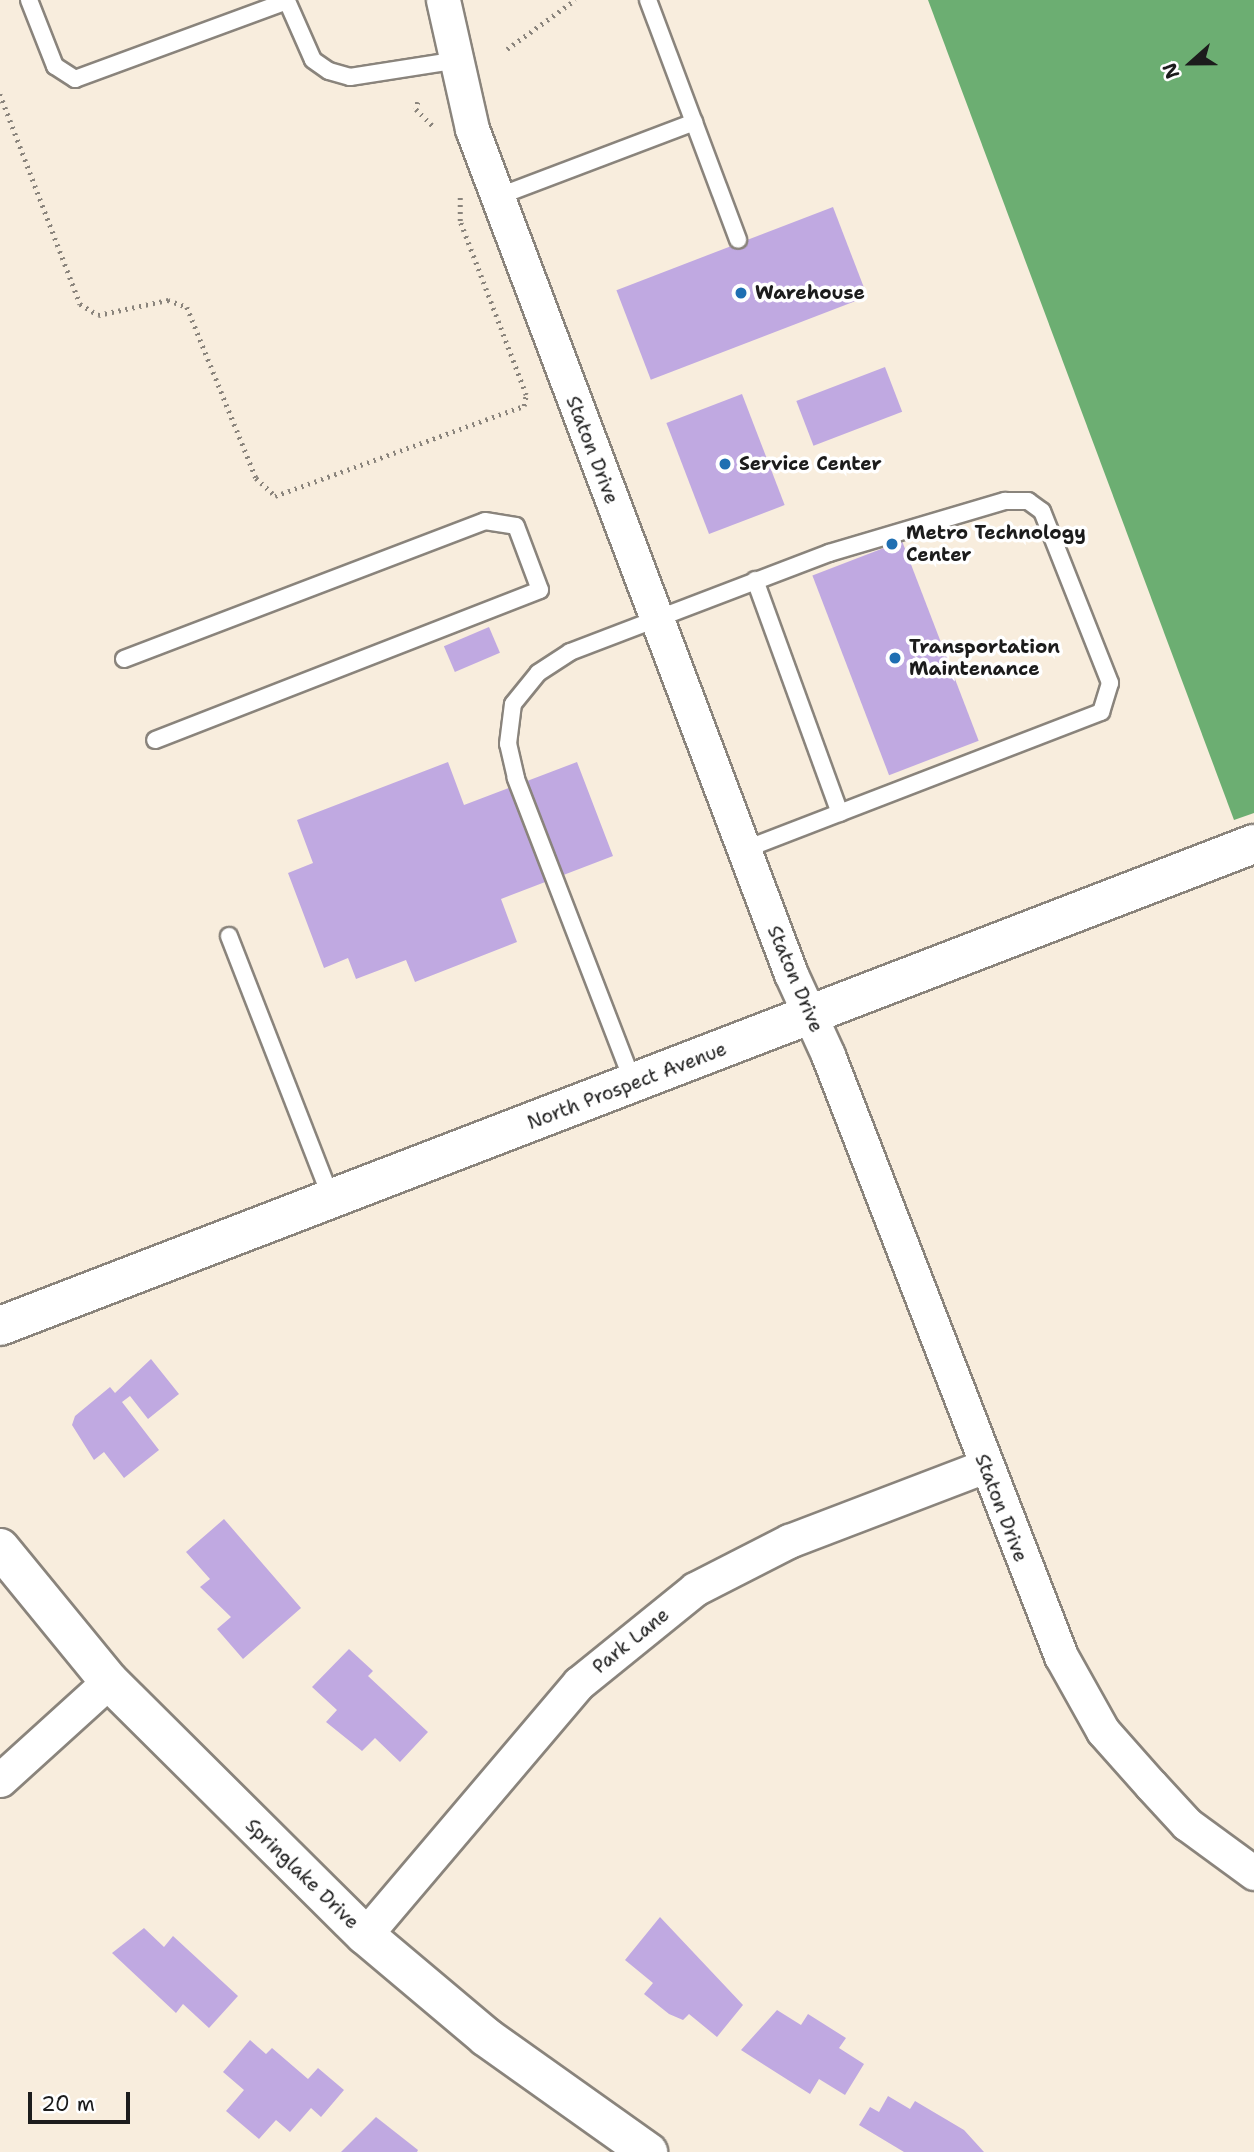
<!DOCTYPE html>
<html>
<head>
<meta charset="utf-8">
<style>
  body { margin:0 }
  #map { position:relative; width:1254px; height:2152px; overflow:hidden; background:#f8eddd; font-family:"Shantell Sans",sans-serif }
  div>[style] { position:absolute }
  .forest>* { inset:0; background:#6cae72 }
  .building>* { inset:0; background:#c0a9e1; transform-origin:0 0 }
  .path>* { height:4.5px; margin-top:-2.25px; transform-origin:0; background:repeating-linear-gradient(90deg,#8a847c 0 2px,transparent 0 7px) }
  .roads { filter:drop-shadow(2px 0 #8a847c) drop-shadow(-2px 0 #8a847c) drop-shadow(0 2px #8a847c) drop-shadow(0 -2px #8a847c) }
  .lane>* { height:16px; margin:-8px; padding:0 8px; transform-origin:8px; border-radius:8px; background:#fff }
  .street>* { height:33px; margin:-16.5px; padding:0 16.5px; transform-origin:16.5px; border-radius:16.5px; background:#fff }
  .secondary>* { height:38px; margin:-19px; padding:0 19px; transform-origin:19px; border-radius:19px; background:#fff }
  .dots>* { width:19px; height:19px; translate:-50% -50%; box-sizing:border-box; border:4px solid #fff; border-radius:50% }
  span { translate:-50% -50%; white-space:nowrap; text-align:center; line-height:1.15; -webkit-text-stroke:7px #fff; paint-order:stroke }
  .poi-label { font-size:19px; color:#1c1c1c; font-weight:700 }
  .left { translate:0 -50%; text-align:left }
  .street-label { font-size:19px; color:#1c1c1c }
  .north { position:absolute; left:1156px; top:28px; width:70px; height:70px; -webkit-text-stroke:5px #fff; paint-order:stroke; rotate:249deg; font-size:19px; font-weight:700; line-height:28px; text-align:center; color:#1c1c1c }
  .north::after { content:''; display:block; margin:auto; width:24px; height:32px; background:#1c1c1c; clip-path:polygon(50% 0,100% 100%,50% 72%,0 100%) }
  .scale { position:absolute; left:28px; top:2092px; width:102px; height:32px; box-sizing:border-box; border:4px solid #1c1c1c; border-top:0; padding-left:9px; font-size:21px; line-height:24px; white-space:nowrap; color:#1c1c1c; -webkit-text-stroke:5px #fff; paint-order:stroke }
</style>
</head>
<body>
<div id="map">
  <div class="forest">
    <div style="clip-path:polygon(928px 0,1254px 0,1254px 813px,1234px 820px)"></div>
  </div>
  <div class="building">
    <div style="left:833px;top:207px;width:96px;height:232px;rotate:69deg"></div>
    <div style="left:885px;top:367px;width:48px;height:95px;rotate:69deg"></div>
    <div style="left:742px;top:394px;width:119px;height:81px;rotate:69deg"></div>
    <div style="left:902px;top:541px;width:214px;height:96px;rotate:69deg"></div>
    <div style="left:489px;top:627px;width:28px;height:49px;rotate:67deg"></div>
    <div style="clip-path:polygon(448px 762px,464px 805px,577px 762px,613px 856px,501px 899px,517px 942px,415px 982px,406px 960px,356px 979px,348px 958px,324px 968px,288px 873px,313px 863px,297px 820px)"></div>
    <div style="clip-path:polygon(151px 1359px,179px 1394px,148px 1419px,130px 1396px,122px 1402px,159px 1450px,124px 1478px,104px 1452px,94px 1460px,72px 1425px,75px 1416px,110px 1387px,115px 1393px)"></div>
    <div style="clip-path:polygon(224px 1519px,301px 1608px,243px 1659px,217px 1629px,231px 1617px,200px 1587px,210px 1579px,186px 1552px)"></div>
    <div style="clip-path:polygon(349px 1649px,373px 1671px,368px 1676px,428px 1732px,400px 1762px,375px 1738px,362px 1751px,326px 1722px,337px 1710px,312px 1687px)"></div>
    <div style="clip-path:polygon(660px 1917px,743px 2005px,717px 2037px,689px 2014px,683px 2020px,669px 2014px,644px 1994px,653px 1983px,625px 1960px)"></div>
    <div style="clip-path:polygon(144px 1928px,164px 1947px,173px 1936px,238px 1996px,209px 2028px,183px 2004px,176px 2013px,112px 1953px)"></div>
    <div style="clip-path:polygon(777px 2010px,801px 2025px,808px 2014px,846px 2038px,839px 2048px,864px 2064px,845px 2095px,819px 2079px,810px 2094px,741px 2050px)"></div>
    <div style="clip-path:polygon(250px 2040px,266px 2054px,272px 2048px,308px 2079px,318px 2068px,344px 2090px,321px 2117px,311px 2108px,290px 2132px,276px 2120px,259px 2139px,226px 2111px,244px 2090px,223px 2072px)"></div>
    <div style="clip-path:polygon(888px 2096px,910px 2109px,915px 2101px,964px 2130px,984px 2152px,904px 2152px,859px 2125px,870px 2107px,879px 2112px)"></div>
    <div style="clip-path:polygon(376px 2117px,418px 2150px,417px 2152px,341px 2152px)"></div>
  </div>
  <div class="path">
    <div style="left:507px;top:49px;width:84px;rotate:-35.8deg"></div>
    <div style="left:0;top:94px;width:225px;rotate:69.1deg"></div>
    <div style="left:80px;top:304px;width:21px;rotate:31deg"></div>
    <div style="left:98px;top:315px;width:72px;rotate:-12.1deg"></div>
    <div style="left:168px;top:300px;width:20px;rotate:20deg"></div>
    <div style="left:187px;top:307px;width:184px;rotate:68deg"></div>
    <div style="left:256px;top:478px;width:26px;rotate:43deg"></div>
    <div style="left:275px;top:496px;width:265px;rotate:-19.9deg"></div>
    <div style="left:524px;top:406px;width:11px;rotate:-80deg"></div>
    <div style="left:526px;top:395px;width:186px;rotate:-110.8deg"></div>
    <div style="left:460px;top:221px;width:25px;rotate:-90deg"></div>
    <div style="left:418px;top:102px;width:7px;rotate:106deg"></div>
    <div style="left:416px;top:109px;width:27px;rotate:45deg"></div>
  </div>
  <div class="roads">
    <div class="lane">
      <div style="left:29px;top:0;width:71px;rotate:68.5deg"></div>
      <div style="left:55px;top:66px;width:24px;rotate:33deg"></div>
      <div style="left:75px;top:79px;width:226px;rotate:-20.2deg"></div>
      <div style="left:287px;top:1px;width:64px;rotate:66.2deg"></div>
      <div style="left:313px;top:60px;width:19px;rotate:35deg"></div>
      <div style="left:329px;top:71px;width:22px;rotate:16deg"></div>
      <div style="left:350px;top:77px;width:110px;rotate:-8.9deg"></div>
      <div style="left:648px;top:0;width:256px;rotate:69.4deg"></div>
      <div style="left:497px;top:197px;width:211px;rotate:-20.8deg"></div>
      <div style="left:755px;top:580px;width:248px;rotate:70deg"></div>
      <div style="left:124px;top:659px;width:386px;rotate:-20.9deg"></div>
      <div style="left:485px;top:521px;width:31px;rotate:9deg"></div>
      <div style="left:516px;top:526px;width:68px;rotate:69.4deg"></div>
      <div style="left:540px;top:590px;width:413px;rotate:158.7deg"></div>
      <div style="left:229px;top:936px;width:281px;rotate:68.7deg"></div>
      <div style="left:633px;top:1082px;width:326px;rotate:-111.1deg"></div>
      <div style="left:516px;top:778px;width:35px;rotate:-103deg"></div>
      <div style="left:508px;top:744px;width:40px;rotate:-82.9deg"></div>
      <div style="left:513px;top:704px;width:40px;rotate:-51deg"></div>
      <div style="left:538px;top:673px;width:38px;rotate:-33deg"></div>
      <div style="left:570px;top:652px;width:277px;rotate:-20.9deg"></div>
      <div style="left:829px;top:553px;width:184px;rotate:-16.5deg"></div>
      <div style="left:1005px;top:501px;width:23px"></div>
      <div style="left:1028px;top:501px;width:17px;rotate:36deg"></div>
      <div style="left:1042px;top:511px;width:185px;rotate:68.4deg"></div>
      <div style="left:1110px;top:683px;width:30px;rotate:107deg"></div>
      <div style="left:1101px;top:712px;width:383px;rotate:158.9deg"></div>
    </div>
    <div class="street">
      <div style="left:443px;top:0;width:132px;rotate:77.3deg"></div>
      <div style="left:472px;top:129px;width:903px;rotate:69.32deg"></div>
      <div style="left:791px;top:974px;width:89px;rotate:65.4deg"></div>
      <div style="left:828px;top:1055px;width:645px;rotate:68.81deg"></div>
      <div style="left:1061px;top:1656px;width:86px;rotate:60.8deg"></div>
      <div style="left:1103px;top:1731px;width:72px;rotate:48.4deg"></div>
      <div style="left:1151px;top:1785px;width:53px;rotate:47.3deg"></div>
      <div style="left:1187px;top:1824px;width:83px;rotate:36.2deg"></div>
      <div style="left:0;top:1780px;width:147px;rotate:-42.2deg"></div>
      <div style="left:365px;top:1935px;width:331px;rotate:-49.7deg"></div>
      <div style="left:579px;top:1683px;width:149px;rotate:-39deg"></div>
      <div style="left:695px;top:1589px;width:106px;rotate:-27.1deg"></div>
      <div style="left:789px;top:1541px;width:210px;rotate:-20.9deg"></div>
    </div>
    <div class="secondary">
      <div style="left:0;top:1326px;width:1343px;rotate:-21.03deg"></div>
      <div style="left:0;top:1548px;width:172px;rotate:50.7deg"></div>
      <div style="left:109px;top:1681px;width:361px;rotate:44.8deg"></div>
      <div style="left:365px;top:1935px;width:158px;rotate:40.1deg"></div>
      <div style="left:486px;top:2037px;width:199px;rotate:35.4deg"></div>
    </div>
  </div>
  <div class="dots">
    <div style="left:741px;top:293px;background:#1f6fb2"></div>
    <div style="left:725px;top:464px;background:#1f6fb2"></div>
    <div style="left:892px;top:544px;background:#1f6fb2"></div>
    <div style="left:895px;top:658px;background:#1f6fb2"></div>
  </div>
  <div class="poi-label">
    <span class="left" style="left:755px;top:293px">Warehouse</span>
    <span class="left" style="left:739px;top:464px">Service Center</span>
    <span class="left" style="left:906px;top:544px">Metro Technology<br>Center</span>
    <span class="left" style="left:909px;top:658px">Transportation<br>Maintenance</span>
  </div>
  <div class="street-label">
    <span style="left:592px;top:450px;rotate:69deg">Staton Drive</span>
    <span style="left:795px;top:979px;rotate:67deg">Staton Drive</span>
    <span style="left:627px;top:1086px;rotate:-21deg">North Prospect Avenue</span>
    <span style="left:1001px;top:1508px;rotate:69deg">Staton Drive</span>
    <span style="left:631px;top:1641px;rotate:-39deg">Park Lane</span>
    <span style="left:302px;top:1874px;rotate:44deg">Springlake Drive</span>
  </div>
  <div class="north">N</div>
  <div class="scale">20 m</div>
</div>
</body>
</html>
